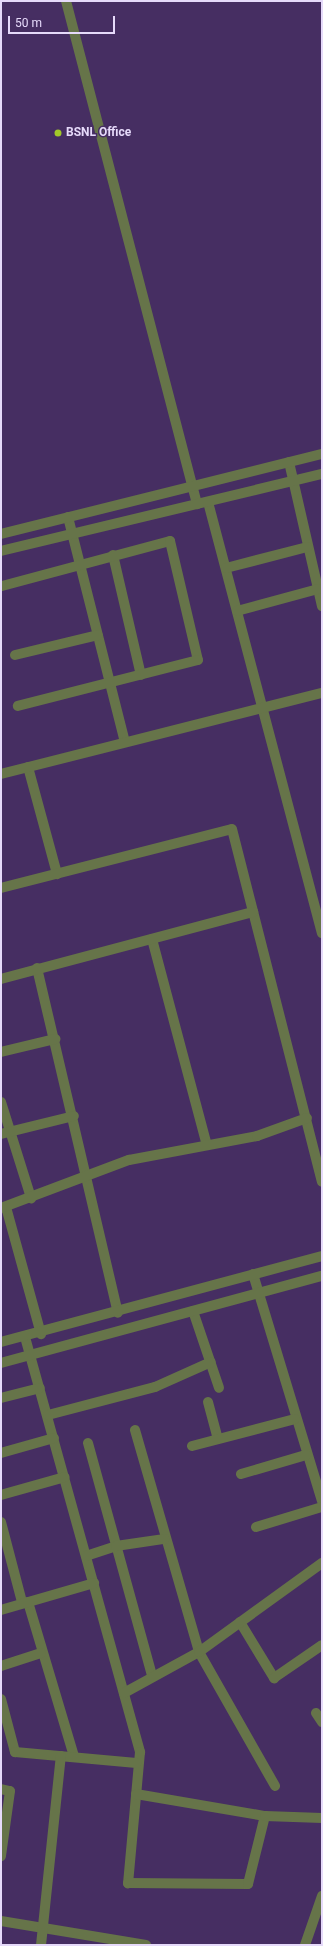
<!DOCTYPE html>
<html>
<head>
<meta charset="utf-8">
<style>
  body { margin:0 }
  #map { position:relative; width:323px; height:1946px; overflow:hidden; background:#462e62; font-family:Roboto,sans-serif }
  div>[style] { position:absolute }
  .minor>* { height:10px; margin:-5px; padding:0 5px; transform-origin:5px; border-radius:5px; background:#667449 }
  .dots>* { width:11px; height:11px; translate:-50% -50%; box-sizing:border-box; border:2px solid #462e62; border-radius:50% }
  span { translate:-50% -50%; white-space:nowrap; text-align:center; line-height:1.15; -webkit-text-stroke:3px #462e62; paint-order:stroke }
  .poi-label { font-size:12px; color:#e6dafa; font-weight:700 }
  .left { translate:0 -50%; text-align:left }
  .frame { position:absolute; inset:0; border:2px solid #e6dafa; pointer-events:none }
  .scale { position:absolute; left:8px; top:16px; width:107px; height:18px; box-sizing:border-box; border:2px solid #e6dafa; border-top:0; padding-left:5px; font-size:12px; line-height:14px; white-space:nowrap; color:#e6dafa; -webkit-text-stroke:3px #462e62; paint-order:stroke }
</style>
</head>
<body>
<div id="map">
  <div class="minor">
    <div style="left:66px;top:1px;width:520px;rotate:75.4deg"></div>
    <div style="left:289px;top:462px;width:148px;rotate:77.1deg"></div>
    <div style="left:208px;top:502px;width:446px;rotate:75.2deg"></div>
    <div style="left:68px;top:517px;width:232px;rotate:75.8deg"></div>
    <div style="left:1px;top:534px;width:331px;rotate:-14deg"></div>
    <div style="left:1px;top:551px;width:330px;rotate:-13.5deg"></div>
    <div style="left:113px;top:555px;width:123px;rotate:76.9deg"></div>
    <div style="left:226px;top:568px;width:84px;rotate:-14.5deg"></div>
    <div style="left:2px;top:586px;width:174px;rotate:-15deg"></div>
    <div style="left:170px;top:541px;width:122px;rotate:76.8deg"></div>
    <div style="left:198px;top:660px;width:186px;rotate:165.7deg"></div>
    <div style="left:237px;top:611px;width:84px;rotate:-15.2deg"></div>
    <div style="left:15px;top:655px;width:85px;rotate:-13.5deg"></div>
    <div style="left:28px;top:767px;width:111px;rotate:74.8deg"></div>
    <div style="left:1px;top:774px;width:331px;rotate:-14.2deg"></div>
    <div style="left:1px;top:888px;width:238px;rotate:-14.3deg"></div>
    <div style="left:232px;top:829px;width:364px;rotate:75.7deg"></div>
    <div style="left:152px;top:939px;width:213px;rotate:75.1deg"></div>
    <div style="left:37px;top:968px;width:354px;rotate:76.8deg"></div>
    <div style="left:1px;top:979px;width:261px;rotate:-14.9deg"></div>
    <div style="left:1px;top:1052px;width:56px;rotate:-13.5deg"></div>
    <div style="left:1px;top:1102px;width:101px;rotate:72.6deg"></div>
    <div style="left:1px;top:1134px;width:75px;rotate:-13.9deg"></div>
    <div style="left:6px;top:1207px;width:132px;rotate:74.6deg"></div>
    <div style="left:1px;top:1208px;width:137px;rotate:-20.6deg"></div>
    <div style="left:129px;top:1160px;width:130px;rotate:-10.6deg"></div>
    <div style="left:257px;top:1136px;width:53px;rotate:-19.8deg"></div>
    <div style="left:253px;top:1274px;width:237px;rotate:73.1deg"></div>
    <div style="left:193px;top:1311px;width:81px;rotate:71.3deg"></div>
    <div style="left:25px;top:1337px;width:431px;rotate:74.5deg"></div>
    <div style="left:140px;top:1752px;width:132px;rotate:95.2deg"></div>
    <div style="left:128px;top:1883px;width:120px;rotate:0.5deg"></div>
    <div style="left:248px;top:1884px;width:70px;rotate:-76deg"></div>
    <div style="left:1px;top:1342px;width:332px;rotate:-15deg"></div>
    <div style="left:1px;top:1363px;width:333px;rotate:-15.2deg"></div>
    <div style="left:1px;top:1398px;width:40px;rotate:-14.4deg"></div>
    <div style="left:208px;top:1402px;width:38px;rotate:75deg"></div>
    <div style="left:48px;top:1415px;width:111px;rotate:-14.7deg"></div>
    <div style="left:155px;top:1387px;width:61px;rotate:-24.1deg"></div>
    <div style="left:135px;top:1430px;width:231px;rotate:73.9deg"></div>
    <div style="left:199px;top:1652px;width:154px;rotate:60.4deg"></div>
    <div style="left:88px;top:1443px;width:241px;rotate:74.6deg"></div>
    <div style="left:192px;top:1446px;width:106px;rotate:-14.7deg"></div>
    <div style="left:1px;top:1453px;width:55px;rotate:-15.8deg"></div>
    <div style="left:241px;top:1474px;width:68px;rotate:-16.3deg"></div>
    <div style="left:1px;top:1495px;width:66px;rotate:-15.7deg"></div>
    <div style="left:1px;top:1522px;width:83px;rotate:75.3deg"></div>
    <div style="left:256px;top:1527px;width:69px;rotate:-16.9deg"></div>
    <div style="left:86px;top:1556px;width:32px;rotate:-18deg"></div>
    <div style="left:116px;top:1546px;width:49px;rotate:-8.3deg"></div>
    <div style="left:28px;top:1602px;width:161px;rotate:73.4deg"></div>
    <div style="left:1px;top:1610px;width:97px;rotate:-16.2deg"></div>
    <div style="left:240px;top:1622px;width:66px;rotate:58.7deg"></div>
    <div style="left:274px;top:1678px;width:58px;rotate:-34.5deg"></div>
    <div style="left:1px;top:1666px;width:42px;rotate:-18deg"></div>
    <div style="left:124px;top:1693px;width:85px;rotate:-28.7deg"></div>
    <div style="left:199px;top:1652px;width:152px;rotate:-35.9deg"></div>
    <div style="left:1px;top:1699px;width:55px;rotate:75.2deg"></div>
    <div style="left:15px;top:1752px;width:122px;rotate:5.2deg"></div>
    <div style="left:316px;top:1713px;width:11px;rotate:56deg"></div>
    <div style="left:1px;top:1789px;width:9px;rotate:13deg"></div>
    <div style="left:10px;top:1791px;width:66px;rotate:97.9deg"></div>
    <div style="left:136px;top:1794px;width:131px;rotate:9.7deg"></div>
    <div style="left:265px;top:1816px;width:57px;rotate:2deg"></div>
    <div style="left:1px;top:1921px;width:147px;rotate:9.4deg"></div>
    <div style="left:41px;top:1945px;width:190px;rotate:-84deg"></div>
    <div style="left:305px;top:1945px;width:52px;rotate:-70.9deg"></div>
  </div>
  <div class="dots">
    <div style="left:58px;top:133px;background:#a2c929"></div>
  </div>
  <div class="poi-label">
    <span class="left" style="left:66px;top:133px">BSNL Office</span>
  </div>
  <div class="frame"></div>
  <div class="scale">50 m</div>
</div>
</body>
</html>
